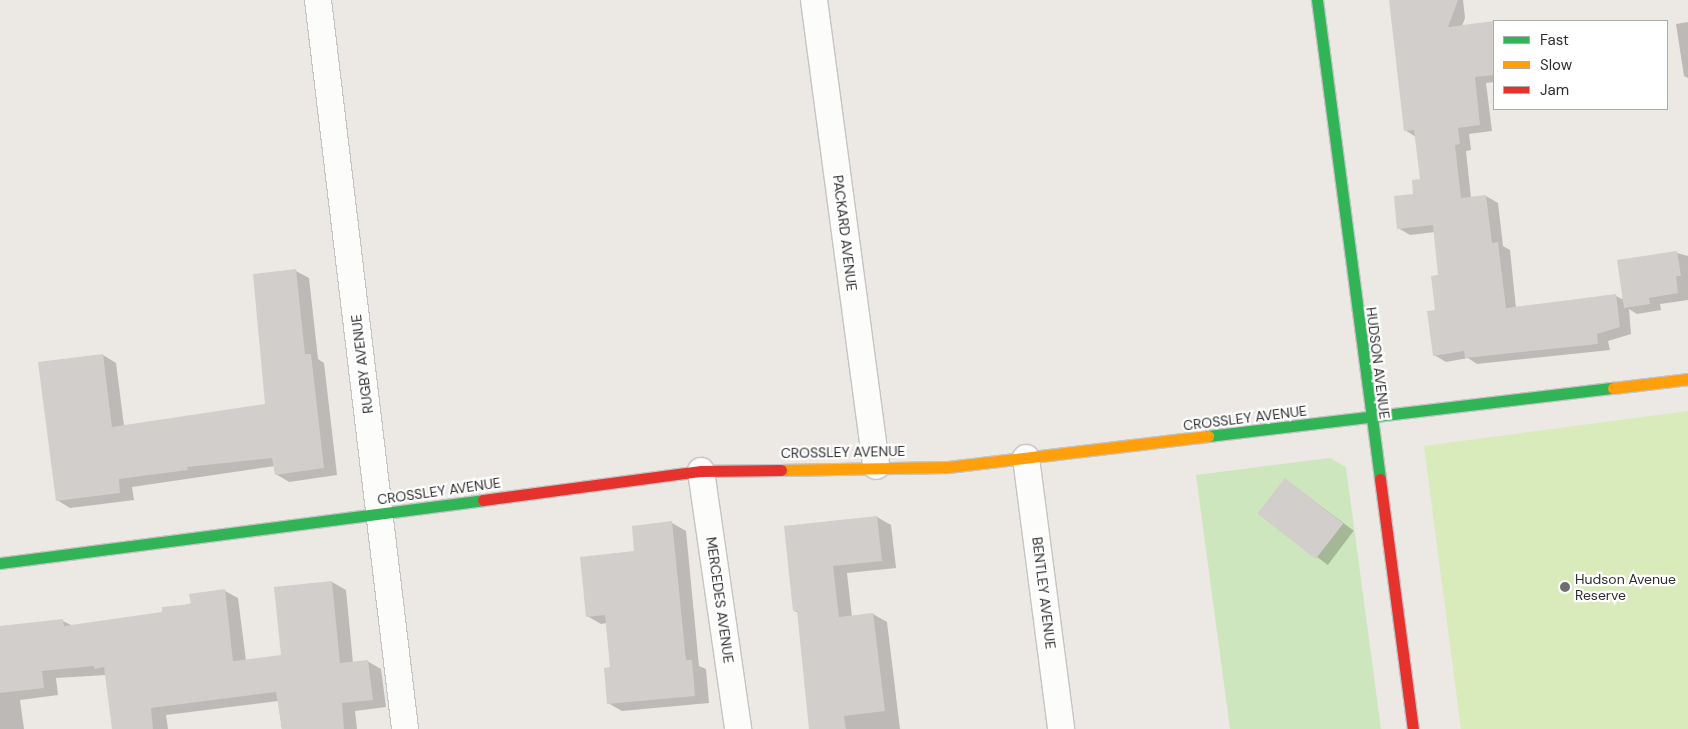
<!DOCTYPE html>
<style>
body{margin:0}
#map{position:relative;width:1688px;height:729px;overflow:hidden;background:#ece8e4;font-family:"DM Sans",sans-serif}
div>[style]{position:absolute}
.green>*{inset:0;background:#cee6be}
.pitch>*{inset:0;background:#d9eabb}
.shadow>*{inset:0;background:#0003;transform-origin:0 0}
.building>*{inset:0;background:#d1cecb;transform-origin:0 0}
.roads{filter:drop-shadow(1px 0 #c5c4c5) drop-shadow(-1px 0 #c5c4c5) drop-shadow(0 1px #c5c4c5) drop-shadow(0 -1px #c5c4c5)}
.street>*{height:26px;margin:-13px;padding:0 13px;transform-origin:13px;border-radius:13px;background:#fcfcfb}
.fast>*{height:11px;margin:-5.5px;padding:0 5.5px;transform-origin:5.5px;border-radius:5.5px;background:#30b455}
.slow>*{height:11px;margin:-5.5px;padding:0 5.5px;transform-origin:5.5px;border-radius:5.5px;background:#ff9f0a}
.jam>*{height:11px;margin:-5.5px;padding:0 5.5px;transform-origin:5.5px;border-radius:5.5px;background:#e5322d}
.dots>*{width:14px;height:14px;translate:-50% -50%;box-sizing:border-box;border:2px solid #fff;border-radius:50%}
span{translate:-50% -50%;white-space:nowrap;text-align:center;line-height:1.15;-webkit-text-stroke:4.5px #fff;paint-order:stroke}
.street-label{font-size:14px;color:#2e2e2e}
.poi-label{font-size:14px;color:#2e2e2e}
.left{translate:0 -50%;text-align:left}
.legend{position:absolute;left:1493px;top:20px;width:175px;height:90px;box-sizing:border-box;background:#fff;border:1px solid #ababab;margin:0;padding:6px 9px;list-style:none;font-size:15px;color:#2e2e2e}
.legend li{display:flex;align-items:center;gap:10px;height:25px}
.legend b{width:25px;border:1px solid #ababab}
</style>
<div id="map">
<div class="green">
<div style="clip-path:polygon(1330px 458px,1346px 467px,1381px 729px,1230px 729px,1196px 475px)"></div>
</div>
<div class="pitch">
<div style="clip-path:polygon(1688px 411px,1688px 729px,1461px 729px,1424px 446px)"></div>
</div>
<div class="shadow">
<div style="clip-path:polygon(1391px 0,1463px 0,1465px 18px,1462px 26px,1494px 22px,1494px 82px,1486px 83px,1492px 131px,1469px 134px,1471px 150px,1466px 151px,1471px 198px,1486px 196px,1498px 203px,1503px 246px,1510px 250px,1516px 308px,1616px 296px,1624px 300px,1677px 253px,1688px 256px,1688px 300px,1660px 304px,1661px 310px,1637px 314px,1629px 309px,1631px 334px,1608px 341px,1610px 350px,1477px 364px,1468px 358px,1446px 362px,1434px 355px,1440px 276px,1435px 232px,1410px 235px,1398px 228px,1422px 180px,1416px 137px,1405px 130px)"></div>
<div style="clip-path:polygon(1688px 22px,1688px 78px,1684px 76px,1676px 24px)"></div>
<div style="clip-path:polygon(296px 271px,309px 278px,318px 359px,324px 363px,337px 475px,289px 482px,276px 474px,275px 466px,132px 487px,134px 500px,70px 508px,57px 500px,103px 355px,116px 363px,124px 426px,266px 405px)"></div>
<div style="left:1285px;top:479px;width:86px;height:43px;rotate:37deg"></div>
<div style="clip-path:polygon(877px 517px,891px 525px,896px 568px,847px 573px,852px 617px,873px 614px,887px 622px,900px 729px,810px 729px,799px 613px,794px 611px,785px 527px)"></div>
<div style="clip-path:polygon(672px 523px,686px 531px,699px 666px,706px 669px,709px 703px,622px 711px,608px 703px,611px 669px,607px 623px,601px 624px,587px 616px,636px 552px)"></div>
<div style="clip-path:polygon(332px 582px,346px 590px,353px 663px,367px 661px,381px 669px,386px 707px,355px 711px,357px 729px,282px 729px,278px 701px,166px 715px,168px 729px,113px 729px,106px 675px,56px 678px,58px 695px,20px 700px,24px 729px,0 729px,0 639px,63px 621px,73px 626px,164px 613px,225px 591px,238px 598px,246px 661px,282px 656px)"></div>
</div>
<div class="building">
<div style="clip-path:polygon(1389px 0,1458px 0,1448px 27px,1494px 21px,1494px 75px,1475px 77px,1480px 125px,1458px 128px,1460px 144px,1455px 145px,1461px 198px,1486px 195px,1492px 243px,1498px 242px,1506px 308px,1616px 294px,1620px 327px,1597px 334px,1598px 344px,1465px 358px,1464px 351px,1433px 356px,1427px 311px,1435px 310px,1431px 276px,1438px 275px,1433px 225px,1397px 229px,1394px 196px,1413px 194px,1412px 180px,1420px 179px,1414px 130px,1404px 131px)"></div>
<div style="clip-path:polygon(1677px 251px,1681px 276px,1676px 276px,1678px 293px,1649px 298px,1650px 304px,1624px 308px,1617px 260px)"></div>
<div style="clip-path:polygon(296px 269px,305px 354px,311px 354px,324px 468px,275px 475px,272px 458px,187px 467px,188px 470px,119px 479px,120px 493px,56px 501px,38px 362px,103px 354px,112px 427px,265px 404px,253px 274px)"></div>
<div style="left:1285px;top:478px;width:74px;height:45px;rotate:38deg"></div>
<div style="clip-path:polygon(877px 516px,882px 561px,833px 566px,839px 617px,873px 613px,885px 711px,844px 716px,846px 729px,809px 729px,797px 611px,793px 611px,784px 526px)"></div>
<div style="clip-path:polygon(672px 521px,686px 660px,692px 660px,695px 696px,607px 704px,604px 668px,610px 667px,605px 615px,586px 617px,580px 557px,634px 551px,632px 526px)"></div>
<div style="clip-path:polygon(332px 581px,340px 663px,368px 660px,373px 700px,342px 703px,344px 729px,282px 729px,276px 692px,151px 708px,153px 729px,112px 729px,104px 667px,94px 669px,94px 666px,42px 671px,44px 688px,0 693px,0 626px,63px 619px,64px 626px,162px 612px,162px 607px,191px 604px,189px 594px,225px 589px,233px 661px,281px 655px,274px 587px)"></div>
</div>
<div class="roads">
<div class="street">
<div style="left:318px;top:0;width:734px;rotate:83.19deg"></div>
<div style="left:814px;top:0;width:470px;rotate:82.4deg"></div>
<div style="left:1026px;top:458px;width:273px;rotate:82.6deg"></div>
<div style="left:701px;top:471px;width:261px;rotate:81.8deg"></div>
</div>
<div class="fast">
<div style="left:1317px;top:0;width:483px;rotate:82.5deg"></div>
<div style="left:1208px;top:436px;width:408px;rotate:-6.8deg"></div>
<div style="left:0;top:563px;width:487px;rotate:-7.4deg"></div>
</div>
<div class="slow">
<div style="left:1613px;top:388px;width:76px;rotate:-6.8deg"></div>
<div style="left:781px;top:470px;width:167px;rotate:-1deg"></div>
<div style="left:948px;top:467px;width:262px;rotate:-6.8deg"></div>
</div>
<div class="jam">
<div style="left:1380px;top:479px;width:252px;rotate:82.5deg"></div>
<div style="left:483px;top:500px;width:220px;rotate:-7.6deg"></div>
<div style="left:701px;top:471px;width:80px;rotate:-0.7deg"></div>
</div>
</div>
<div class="dots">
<div style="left:1565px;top:587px;background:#706f6e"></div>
</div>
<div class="street-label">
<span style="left:845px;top:233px;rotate:83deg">PACKARD AVENUE</span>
<span style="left:1378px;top:363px;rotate:83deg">HUDSON AVENUE</span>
<span style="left:362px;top:364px;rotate:-97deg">RUGBY AVENUE</span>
<span style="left:1245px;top:418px;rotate:-7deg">CROSSLEY AVENUE</span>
<span style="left:843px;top:452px;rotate:-1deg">CROSSLEY AVENUE</span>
<span style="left:439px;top:491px;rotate:-8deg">CROSSLEY AVENUE</span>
<span style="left:1044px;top:593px;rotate:83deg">BENTLEY AVENUE</span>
<span style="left:720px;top:600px;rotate:82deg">MERCEDES AVENUE</span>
</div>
<div class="poi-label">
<span class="left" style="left:1575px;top:587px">Hudson Avenue<br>Reserve</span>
</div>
<ul class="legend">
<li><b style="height:6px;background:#30b455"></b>Fast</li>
<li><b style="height:6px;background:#ff9f0a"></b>Slow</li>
<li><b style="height:6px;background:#e5322d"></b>Jam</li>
</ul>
</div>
